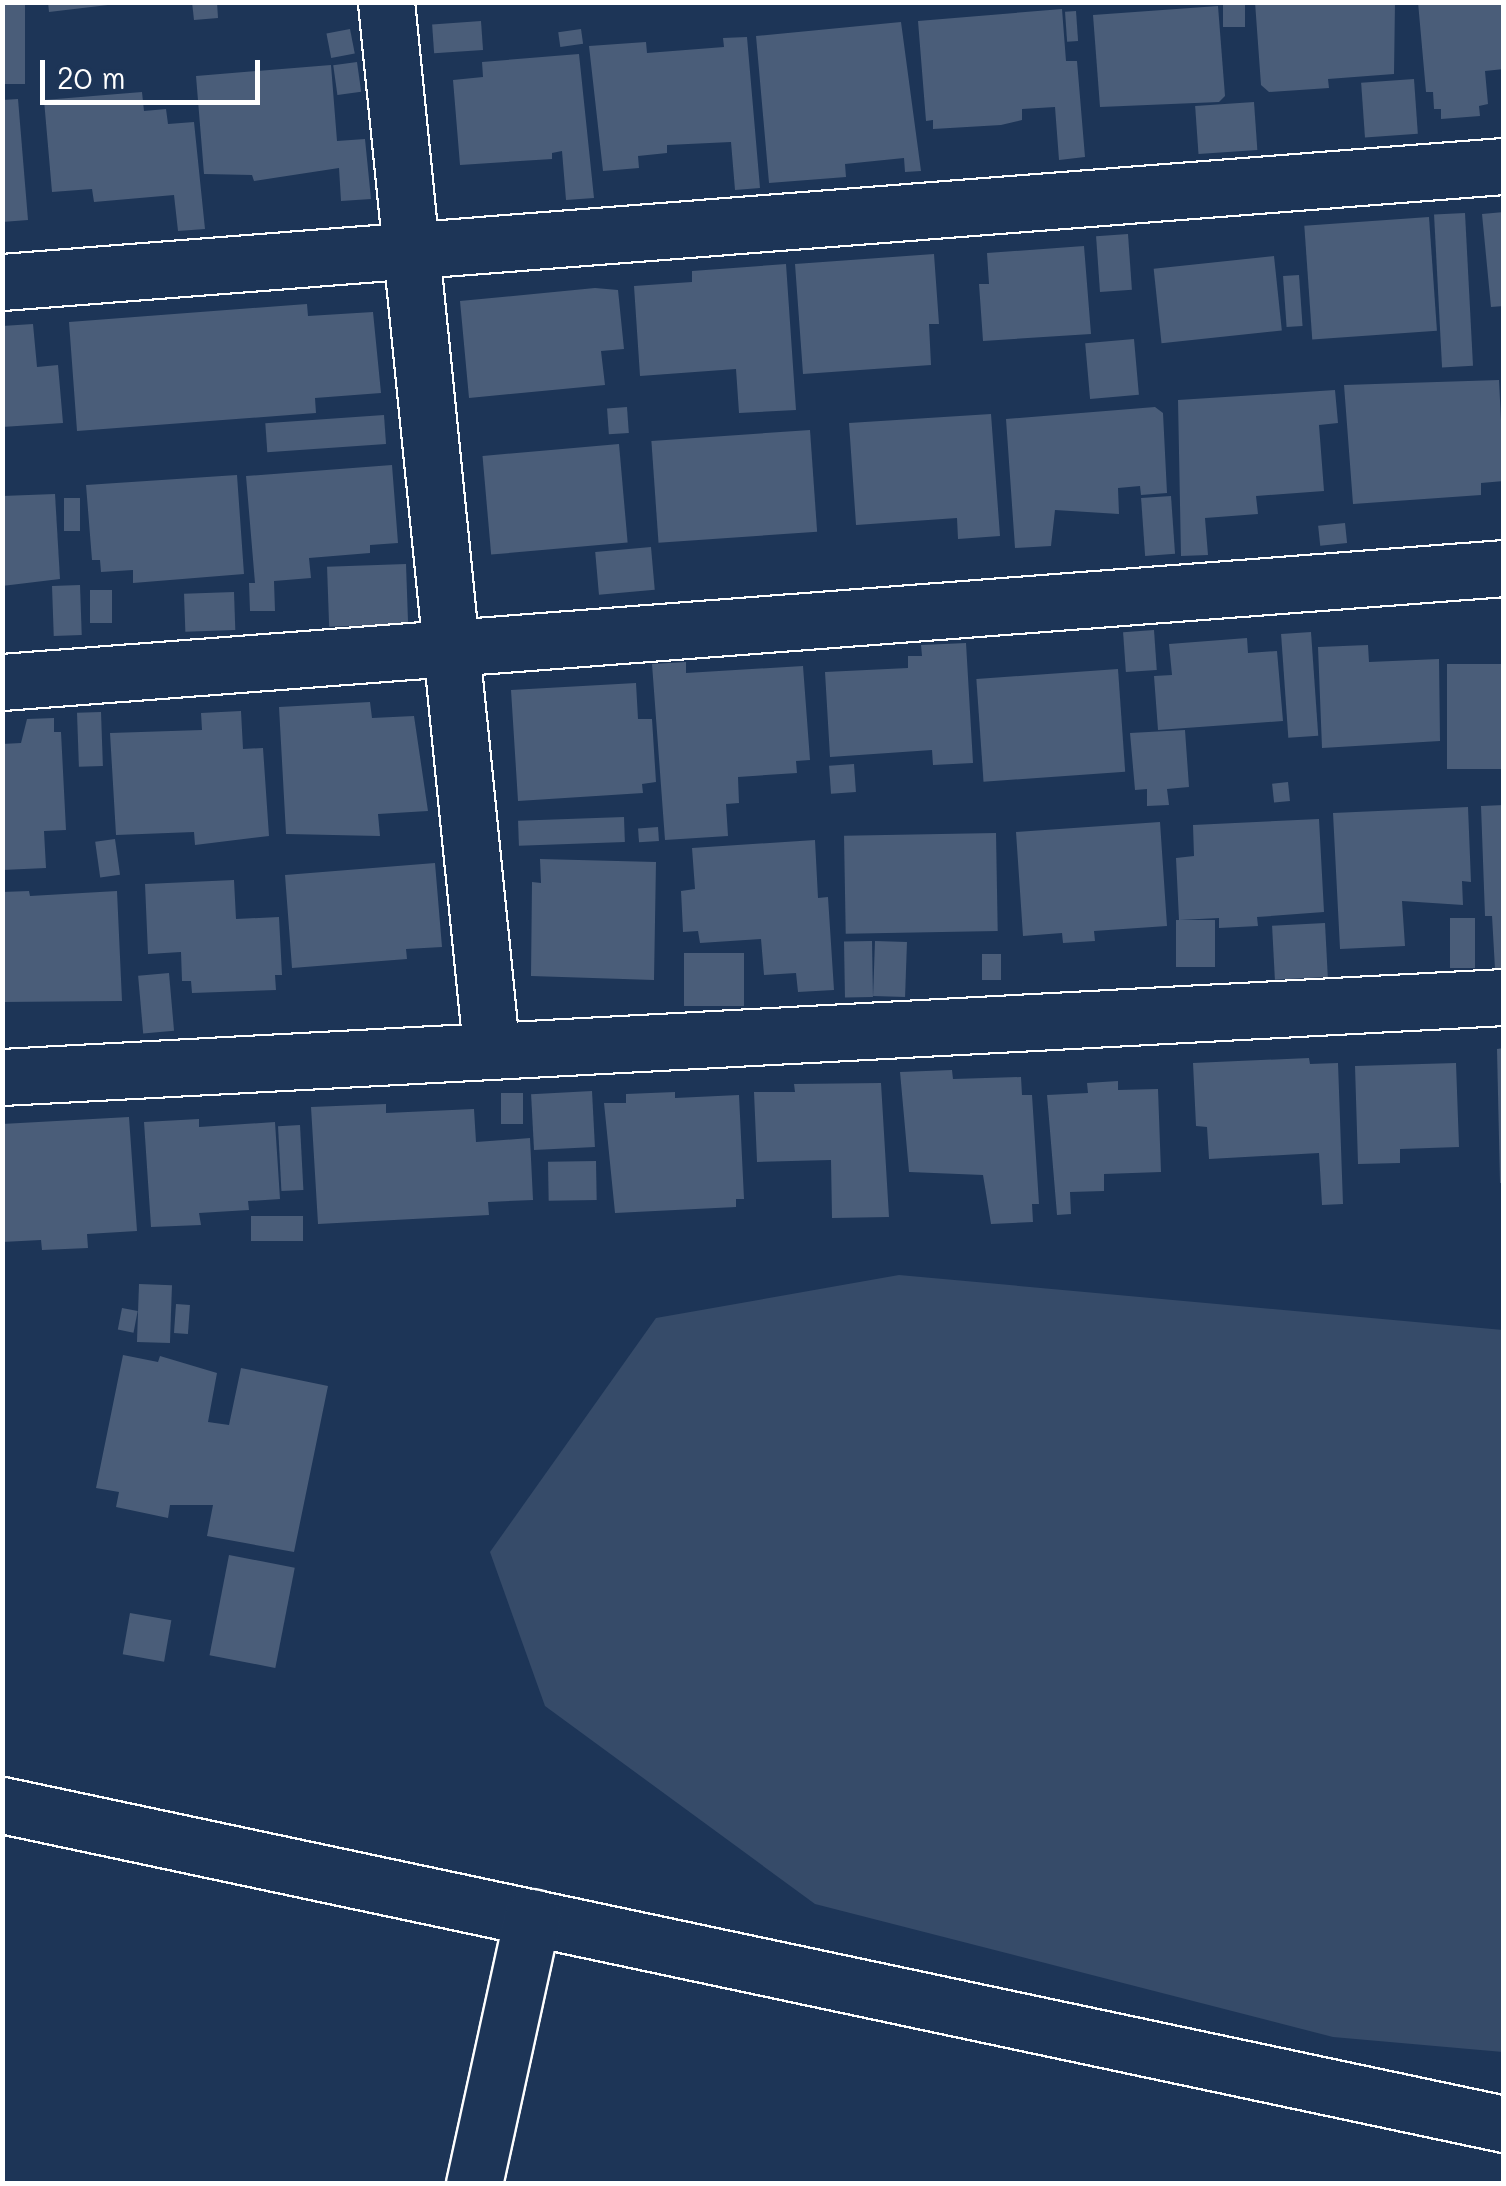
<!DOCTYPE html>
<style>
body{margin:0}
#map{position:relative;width:1506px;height:2186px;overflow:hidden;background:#1d3557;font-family:Mali,sans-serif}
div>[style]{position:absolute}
.green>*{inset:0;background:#364b69}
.building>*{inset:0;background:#4a5d79;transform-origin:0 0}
.roads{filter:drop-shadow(2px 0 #fff) drop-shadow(-2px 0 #fff) drop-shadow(0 2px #fff) drop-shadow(0 -2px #fff)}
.minor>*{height:55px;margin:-27.5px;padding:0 27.5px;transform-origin:27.5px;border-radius:27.5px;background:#1d3557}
span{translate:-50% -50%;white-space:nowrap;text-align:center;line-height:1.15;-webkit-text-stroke:8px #1d3557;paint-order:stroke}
.frame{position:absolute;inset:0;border:5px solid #fff;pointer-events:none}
.scale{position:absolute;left:40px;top:60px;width:220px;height:45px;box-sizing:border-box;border:5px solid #fff;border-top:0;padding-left:12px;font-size:30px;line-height:35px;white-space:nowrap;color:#fff;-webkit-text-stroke:8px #1d3557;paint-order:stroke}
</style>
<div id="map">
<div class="green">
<div style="clip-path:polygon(899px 1275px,1503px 1330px,1503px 2052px,1333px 2037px,815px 1904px,545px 1706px,490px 1552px,656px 1318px)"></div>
</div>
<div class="building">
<div style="left:2px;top:2px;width:23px;height:82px"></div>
<div style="clip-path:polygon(48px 2px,108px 2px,108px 5px,49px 12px)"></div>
<div style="clip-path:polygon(192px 2px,217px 2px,218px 18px,194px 20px)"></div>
<div style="left:1223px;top:2px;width:22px;height:25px"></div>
<div style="clip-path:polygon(1255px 2px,1395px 2px,1394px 74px,1328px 79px,1329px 88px,1269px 92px,1261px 85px)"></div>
<div style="clip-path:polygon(1418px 2px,1504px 2px,1504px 69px,1485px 71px,1488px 104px,1479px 106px,1480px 116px,1441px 119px,1441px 109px,1434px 109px,1433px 92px,1426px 92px)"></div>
<div style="clip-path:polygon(1218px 6px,1225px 96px,1219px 102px,1100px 107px,1093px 15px)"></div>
<div style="clip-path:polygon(1062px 9px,1066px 61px,1077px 61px,1085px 157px,1059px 160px,1055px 107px,1022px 109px,1022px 120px,1001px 125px,933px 129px,933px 120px,926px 121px,918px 21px)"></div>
<div style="left:1076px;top:11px;width:30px;height:11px;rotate:86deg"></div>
<div style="left:481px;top:21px;width:29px;height:49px;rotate:86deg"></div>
<div style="clip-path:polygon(901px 22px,921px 171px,905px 172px,904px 158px,845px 164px,846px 177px,769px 183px,756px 36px)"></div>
<div style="left:350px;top:29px;width:25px;height:24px;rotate:79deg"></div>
<div style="left:581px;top:29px;width:15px;height:23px;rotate:82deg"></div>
<div style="clip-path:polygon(747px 37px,760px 188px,735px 190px,731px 142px,667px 145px,667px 153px,638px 156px,639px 168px,603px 171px,589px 46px,646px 42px,647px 53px,724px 47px,723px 38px)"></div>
<div style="clip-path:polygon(579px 54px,594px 198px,566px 200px,562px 151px,552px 153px,552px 159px,460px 165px,453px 80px,483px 77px,482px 62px)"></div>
<div style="left:357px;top:62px;width:30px;height:24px;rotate:82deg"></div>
<div style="clip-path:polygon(331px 65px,337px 141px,365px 139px,371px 199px,341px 201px,339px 168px,254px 181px,252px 175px,204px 174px,196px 76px)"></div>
<div style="left:1414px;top:79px;width:55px;height:53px;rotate:86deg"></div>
<div style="clip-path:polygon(142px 92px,144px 111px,166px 109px,168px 124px,194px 122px,205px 229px,178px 231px,174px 195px,94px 202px,92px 189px,52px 192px,44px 100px)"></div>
<div style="clip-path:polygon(18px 99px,28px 220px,2px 222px,2px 100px)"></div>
<div style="left:1254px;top:102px;width:48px;height:59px;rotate:86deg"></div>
<div style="clip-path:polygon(1504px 212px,1504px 306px,1491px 307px,1482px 214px)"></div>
<div style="left:1465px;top:213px;width:153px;height:31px;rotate:87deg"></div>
<div style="left:1429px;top:217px;width:114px;height:125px;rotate:86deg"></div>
<div style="left:1128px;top:234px;width:56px;height:32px;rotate:86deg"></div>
<div style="clip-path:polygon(1084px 246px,1091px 334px,983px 341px,979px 284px,989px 284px,987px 253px)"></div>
<div style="clip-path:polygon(934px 254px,939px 324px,929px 324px,931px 365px,803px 374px,795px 264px)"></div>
<div style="left:1274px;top:256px;width:75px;height:121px;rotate:84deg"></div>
<div style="clip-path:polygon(786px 264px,796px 410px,739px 413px,736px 369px,640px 376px,634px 286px,692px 282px,692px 271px)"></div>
<div style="left:1299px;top:275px;width:51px;height:16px;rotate:86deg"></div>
<div style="clip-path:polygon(595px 288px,618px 290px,624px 349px,601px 351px,605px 385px,469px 398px,460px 301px)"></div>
<div style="clip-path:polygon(307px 304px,308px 316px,373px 312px,381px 393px,315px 398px,316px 413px,77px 431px,69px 322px)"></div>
<div style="clip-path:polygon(33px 324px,37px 367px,58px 365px,63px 423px,2px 427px,2px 326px)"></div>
<div style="left:1134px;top:339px;width:56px;height:49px;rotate:85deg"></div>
<div style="clip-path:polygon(1499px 380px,1504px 481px,1481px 483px,1481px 495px,1353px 504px,1344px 385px)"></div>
<div style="clip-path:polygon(1335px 390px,1338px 423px,1319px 425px,1324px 491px,1256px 496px,1258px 514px,1205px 518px,1208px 555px,1181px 556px,1178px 400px)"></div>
<div style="left:627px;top:407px;width:26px;height:20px;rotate:86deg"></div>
<div style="clip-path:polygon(1155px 407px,1163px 413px,1167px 493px,1141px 495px,1140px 486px,1118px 488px,1119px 514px,1055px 510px,1051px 546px,1015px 548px,1006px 419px)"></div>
<div style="clip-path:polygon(991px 414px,1000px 536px,958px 539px,957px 518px,856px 525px,849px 423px)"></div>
<div style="left:384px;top:415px;width:29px;height:119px;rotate:86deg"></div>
<div style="left:810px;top:430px;width:102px;height:159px;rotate:86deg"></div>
<div style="left:619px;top:444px;width:99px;height:137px;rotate:85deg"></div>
<div style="clip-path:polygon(392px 465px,398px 543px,370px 545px,370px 553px,309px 558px,311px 578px,274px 581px,275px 611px,250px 611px,249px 583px,255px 583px,246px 476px)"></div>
<div style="clip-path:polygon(237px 475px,244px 574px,133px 583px,133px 570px,101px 572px,100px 560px,92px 560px,86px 485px)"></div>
<div style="clip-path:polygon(55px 494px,60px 579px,2px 586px,2px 496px)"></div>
<div style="left:1171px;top:496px;width:58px;height:30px;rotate:86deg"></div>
<div style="left:80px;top:498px;width:33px;height:16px;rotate:90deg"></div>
<div style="left:1345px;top:523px;width:20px;height:27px;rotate:84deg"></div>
<div style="left:651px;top:547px;width:43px;height:56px;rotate:85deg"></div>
<div style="left:406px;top:564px;width:60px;height:79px;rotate:88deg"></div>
<div style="left:80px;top:585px;width:50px;height:28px;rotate:88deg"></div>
<div style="left:90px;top:590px;width:22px;height:33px"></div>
<div style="left:234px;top:592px;width:38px;height:50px;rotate:88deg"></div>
<div style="left:1154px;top:630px;width:40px;height:31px;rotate:86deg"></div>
<div style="left:1311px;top:632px;width:104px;height:30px;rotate:86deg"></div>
<div style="clip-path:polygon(1247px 638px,1248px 653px,1277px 651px,1283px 721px,1158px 730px,1154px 676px,1172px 675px,1169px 644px)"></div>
<div style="clip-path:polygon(966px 643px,973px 763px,933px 765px,932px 750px,830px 757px,825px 672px,908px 668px,908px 656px,922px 656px,921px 645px)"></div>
<div style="clip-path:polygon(1368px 645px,1369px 662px,1439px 659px,1440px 741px,1322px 748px,1318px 647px)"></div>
<div style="clip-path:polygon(686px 662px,686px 673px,803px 666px,810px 760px,796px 761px,797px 773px,738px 777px,739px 803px,726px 804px,728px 836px,665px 840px,652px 664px)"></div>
<div style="left:1504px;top:664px;width:105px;height:57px;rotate:90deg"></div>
<div style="left:1118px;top:669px;width:103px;height:142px;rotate:86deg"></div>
<div style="clip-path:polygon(636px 683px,638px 719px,652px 719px,656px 782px,642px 784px,643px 793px,518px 801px,511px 690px)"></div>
<div style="clip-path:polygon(370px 702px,372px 718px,414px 716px,428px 811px,378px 814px,380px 836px,286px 834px,279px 707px)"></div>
<div style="clip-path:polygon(241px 711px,243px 749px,263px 748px,269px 836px,195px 845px,194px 832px,116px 835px,110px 733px,202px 730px,201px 713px)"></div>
<div style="left:101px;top:712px;width:54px;height:24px;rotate:88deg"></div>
<div style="clip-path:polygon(54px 718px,54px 732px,61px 732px,66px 830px,44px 831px,46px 868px,2px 870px,2px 744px,21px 743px,27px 719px)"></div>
<div style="clip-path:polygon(1185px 730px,1189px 787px,1167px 789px,1169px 805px,1147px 806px,1147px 789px,1135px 790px,1130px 733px)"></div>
<div style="left:854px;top:764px;width:28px;height:25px;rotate:86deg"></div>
<div style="left:1288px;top:782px;width:19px;height:16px;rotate:84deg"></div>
<div style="clip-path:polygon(1504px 805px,1504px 968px,1495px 969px,1492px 916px,1485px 916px,1481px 806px)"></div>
<div style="clip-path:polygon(1468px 807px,1471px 882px,1462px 881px,1463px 905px,1402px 901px,1405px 946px,1340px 949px,1333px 813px)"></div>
<div style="left:624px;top:817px;width:25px;height:106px;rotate:88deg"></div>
<div style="clip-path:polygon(1319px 819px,1324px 912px,1257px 917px,1258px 926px,1219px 928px,1219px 918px,1179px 920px,1176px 858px,1194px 856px,1193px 825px)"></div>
<div style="clip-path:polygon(1160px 822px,1167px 926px,1094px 931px,1095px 941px,1063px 943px,1062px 933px,1023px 936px,1016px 832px)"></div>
<div style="left:658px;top:827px;width:14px;height:20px;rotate:86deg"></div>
<div style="left:996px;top:833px;width:98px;height:152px;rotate:89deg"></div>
<div style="left:115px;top:839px;width:36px;height:20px;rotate:82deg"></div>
<div style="clip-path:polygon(815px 840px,818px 898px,828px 897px,834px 990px,798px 992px,796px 973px,764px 975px,761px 939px,700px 943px,698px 931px,683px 932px,681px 891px,695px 889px,692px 848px)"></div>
<div style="clip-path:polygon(540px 859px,656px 862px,654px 980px,531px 976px,532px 882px,541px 883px)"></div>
<div style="clip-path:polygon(435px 863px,442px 947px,406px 949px,407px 959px,292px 968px,285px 875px)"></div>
<div style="clip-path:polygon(234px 880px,236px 919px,279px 917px,282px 975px,275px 975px,276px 990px,192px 993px,191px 981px,182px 981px,181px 952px,148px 954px,145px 884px)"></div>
<div style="clip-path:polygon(29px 891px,30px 896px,117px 891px,122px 1001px,2px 1002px,2px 892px)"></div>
<div style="left:1450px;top:918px;width:25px;height:50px"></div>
<div style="left:1215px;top:920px;width:47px;height:39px;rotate:90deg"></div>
<div style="left:1325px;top:923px;width:54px;height:53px;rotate:87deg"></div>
<div style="left:872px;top:941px;width:56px;height:28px;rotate:89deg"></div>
<div style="left:875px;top:941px;width:32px;height:55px;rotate:2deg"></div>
<div style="left:684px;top:953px;width:60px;height:53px"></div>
<div style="left:982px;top:954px;width:19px;height:26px"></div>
<div style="left:169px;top:973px;width:58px;height:31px;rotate:85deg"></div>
<div style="clip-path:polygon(1504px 1048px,1504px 1183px,1500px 1183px,1497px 1049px)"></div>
<div style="clip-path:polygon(1309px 1058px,1310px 1064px,1338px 1063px,1343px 1204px,1322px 1205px,1319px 1153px,1209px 1159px,1207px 1127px,1196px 1126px,1193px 1063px)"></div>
<div style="clip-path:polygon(1456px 1063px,1459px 1147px,1400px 1149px,1400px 1163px,1358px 1164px,1355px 1066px)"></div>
<div style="clip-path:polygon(952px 1070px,953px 1079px,1021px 1077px,1022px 1095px,1032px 1095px,1039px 1204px,1032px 1204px,1033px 1222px,991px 1224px,983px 1175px,909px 1172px,900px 1072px)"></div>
<div style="clip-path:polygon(1118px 1081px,1118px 1090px,1158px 1089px,1161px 1172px,1104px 1174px,1104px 1191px,1070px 1192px,1071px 1214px,1057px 1215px,1047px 1095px,1088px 1093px,1087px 1083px)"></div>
<div style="clip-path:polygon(881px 1083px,889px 1217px,832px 1218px,831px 1160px,757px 1162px,754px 1092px,795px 1092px,794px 1084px)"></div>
<div style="left:592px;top:1091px;width:56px;height:61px;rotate:87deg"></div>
<div style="clip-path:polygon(675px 1092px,675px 1098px,739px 1095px,744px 1199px,736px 1199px,736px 1207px,615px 1213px,604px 1103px,626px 1103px,626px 1094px)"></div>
<div style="left:501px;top:1093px;width:22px;height:31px"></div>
<div style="clip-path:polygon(386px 1104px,386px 1113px,474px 1109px,476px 1142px,530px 1138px,533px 1200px,488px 1202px,489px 1215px,318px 1224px,311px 1107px)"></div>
<div style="clip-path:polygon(129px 1117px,137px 1231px,87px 1234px,88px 1248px,42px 1250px,41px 1240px,2px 1242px,2px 1124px)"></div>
<div style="clip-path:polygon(199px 1119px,199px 1127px,275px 1122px,280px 1199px,248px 1201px,249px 1210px,199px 1213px,201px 1225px,151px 1227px,144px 1122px)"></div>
<div style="left:300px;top:1125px;width:65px;height:22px;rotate:87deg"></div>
<div style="left:596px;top:1161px;width:39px;height:48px;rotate:89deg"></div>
<div style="left:251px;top:1216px;width:52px;height:25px"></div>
<div style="left:139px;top:1284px;width:33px;height:58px;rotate:2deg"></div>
<div style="left:176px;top:1304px;width:14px;height:29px;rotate:4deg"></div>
<div style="left:122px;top:1308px;width:16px;height:22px;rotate:11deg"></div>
<div style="clip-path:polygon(123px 1355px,158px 1362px,160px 1356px,217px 1373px,208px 1422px,229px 1425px,241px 1368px,328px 1386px,294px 1552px,207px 1536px,213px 1505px,170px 1505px,168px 1518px,116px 1507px,119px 1492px,96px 1488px)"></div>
<div style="left:229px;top:1555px;width:67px;height:102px;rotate:11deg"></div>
<div style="left:130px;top:1613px;width:42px;height:42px;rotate:10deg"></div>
</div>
<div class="roads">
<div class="minor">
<div style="left:386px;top:2px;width:1050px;rotate:84.26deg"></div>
<div style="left:2px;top:282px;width:1506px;rotate:-4.42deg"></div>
<div style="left:2px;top:682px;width:1506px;rotate:-4.34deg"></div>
<div style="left:2px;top:1077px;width:1504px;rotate:-3.05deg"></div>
<div style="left:2px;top:1805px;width:1536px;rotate:11.99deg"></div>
<div style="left:474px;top:2184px;width:273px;rotate:-77.7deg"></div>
</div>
</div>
<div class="frame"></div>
<div class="scale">20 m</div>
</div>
